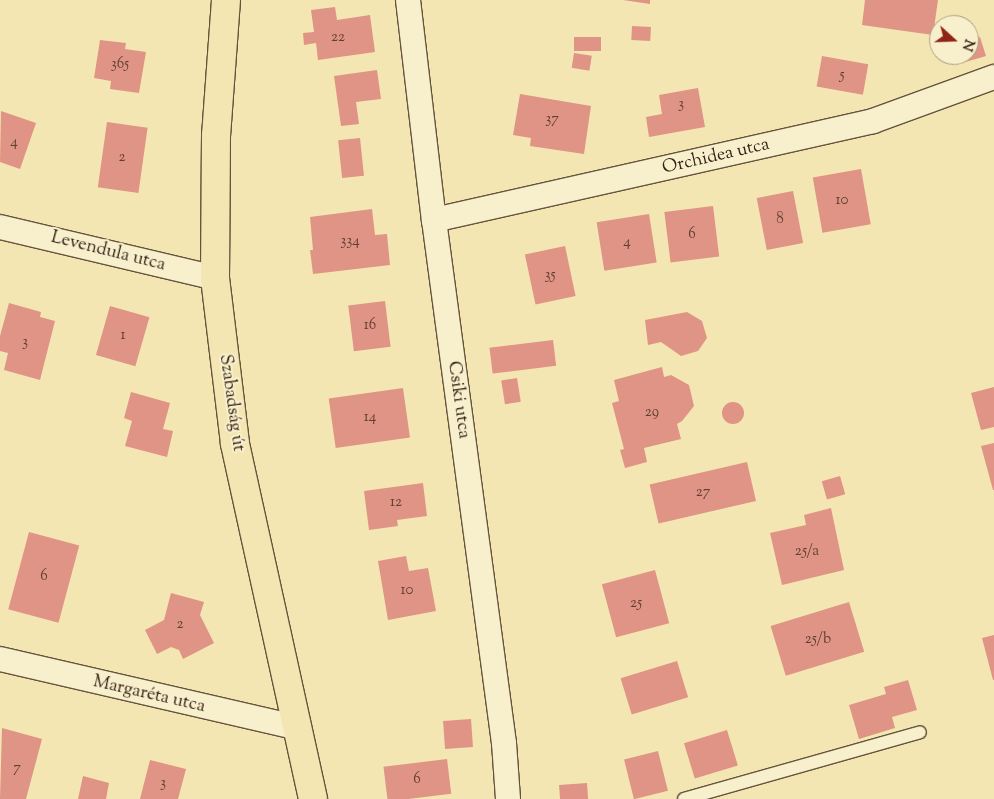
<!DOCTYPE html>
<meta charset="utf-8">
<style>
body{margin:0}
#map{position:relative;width:994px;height:799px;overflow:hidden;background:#f4e6b2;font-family:"Sorts Mill Goudy",serif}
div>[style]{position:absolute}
.building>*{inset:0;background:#df9486;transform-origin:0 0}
.round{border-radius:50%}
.roads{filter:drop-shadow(1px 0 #64543c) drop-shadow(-1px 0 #64543c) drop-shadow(0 1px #64543c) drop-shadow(0 -1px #64543c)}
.lane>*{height:12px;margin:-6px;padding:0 6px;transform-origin:6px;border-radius:6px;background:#f8efcd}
.street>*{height:24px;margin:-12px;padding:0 12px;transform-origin:12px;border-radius:12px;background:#f8efcd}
.primary>*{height:28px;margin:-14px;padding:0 14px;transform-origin:14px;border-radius:14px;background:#f4e6b2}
span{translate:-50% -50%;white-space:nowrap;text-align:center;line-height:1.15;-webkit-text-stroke:4px #f8efcd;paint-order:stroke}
.number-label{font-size:15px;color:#5f3f31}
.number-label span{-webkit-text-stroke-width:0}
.street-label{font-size:18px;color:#342315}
.north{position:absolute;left:929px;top:15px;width:50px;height:50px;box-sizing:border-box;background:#f8efcd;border:1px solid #aa9d83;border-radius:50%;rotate:110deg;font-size:14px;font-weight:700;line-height:20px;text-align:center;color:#342315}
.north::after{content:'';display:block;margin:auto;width:18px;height:22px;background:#8f2418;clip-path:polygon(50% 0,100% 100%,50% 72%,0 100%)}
</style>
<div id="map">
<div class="building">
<div style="clip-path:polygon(623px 0,650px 0,650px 4px)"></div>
<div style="clip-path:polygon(865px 0,938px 0,933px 35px,862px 25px)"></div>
<div style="clip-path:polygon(335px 7px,337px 20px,370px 15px,375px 52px,318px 60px,316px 43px,304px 45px,303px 33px,314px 32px,311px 10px)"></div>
<div style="left:632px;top:26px;width:19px;height:14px;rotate:3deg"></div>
<div style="left:601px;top:37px;width:14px;height:27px;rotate:90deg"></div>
<div style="clip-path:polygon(980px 37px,986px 56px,962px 63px,959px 55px,969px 55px,969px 41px)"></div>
<div style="clip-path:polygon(100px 40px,126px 43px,125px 49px,146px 52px,139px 93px,110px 89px,111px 81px,94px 78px)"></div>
<div style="left:574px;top:53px;width:18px;height:15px;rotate:9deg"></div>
<div style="left:822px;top:56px;width:47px;height:31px;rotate:10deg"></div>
<div style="clip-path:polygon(377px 70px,381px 99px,356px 102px,359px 124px,341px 126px,334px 76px)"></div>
<div style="clip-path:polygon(698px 88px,705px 127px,649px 137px,646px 117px,662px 114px,659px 95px)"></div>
<div style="clip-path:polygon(520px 94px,591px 106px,584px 154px,530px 146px,531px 138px,513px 135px)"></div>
<div style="clip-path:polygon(1px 111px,36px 123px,20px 169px,0 162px)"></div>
<div style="left:107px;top:122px;width:41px;height:66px;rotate:8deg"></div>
<div style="left:360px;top:138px;width:38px;height:22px;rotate:84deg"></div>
<div style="left:861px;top:169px;width:56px;height:49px;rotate:80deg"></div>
<div style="left:793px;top:191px;width:53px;height:37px;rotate:79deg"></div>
<div style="left:713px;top:206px;width:51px;height:49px;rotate:83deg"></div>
<div style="clip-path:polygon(372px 209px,375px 235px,387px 234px,390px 265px,313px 274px,310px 250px,313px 250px,310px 217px)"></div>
<div style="left:649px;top:214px;width:49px;height:53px;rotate:81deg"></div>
<div style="left:565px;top:246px;width:51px;height:41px;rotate:78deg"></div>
<div style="left:385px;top:301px;width:46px;height:37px;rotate:83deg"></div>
<div style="clip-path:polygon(9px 303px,41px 312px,40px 317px,55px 321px,40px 380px,4px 370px,8px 353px,0 351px,0 336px)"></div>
<div style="left:110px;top:306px;width:41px;height:51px;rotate:16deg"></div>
<div style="clip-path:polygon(687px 312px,702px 321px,707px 338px,698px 351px,681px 356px,661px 342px,648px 345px,645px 320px)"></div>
<div style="left:553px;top:340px;width:26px;height:64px;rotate:83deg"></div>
<div style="clip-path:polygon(662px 367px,664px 377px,671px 375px,689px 385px,694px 406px,682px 421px,677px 424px,681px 439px,644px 448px,647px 462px,625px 468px,620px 450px,624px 449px,612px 403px,619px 401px,614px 380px)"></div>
<div style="left:517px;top:378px;width:24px;height:16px;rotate:81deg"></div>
<div style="clip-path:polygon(994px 387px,994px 427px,981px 430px,971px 393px)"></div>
<div style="left:403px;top:388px;width:50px;height:75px;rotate:82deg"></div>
<div style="clip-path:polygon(131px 392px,170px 403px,163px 429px,173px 431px,167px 457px,125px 446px,132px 421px,124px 418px)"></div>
<div class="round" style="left:722px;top:402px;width:22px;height:22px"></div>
<div style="clip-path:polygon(994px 443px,994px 490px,993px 490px,981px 446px)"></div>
<div style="left:747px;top:462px;width:40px;height:100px;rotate:77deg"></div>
<div style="left:840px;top:476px;width:19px;height:19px;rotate:74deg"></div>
<div style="clip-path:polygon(423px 483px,427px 516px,397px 520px,398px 526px,369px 530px,364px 491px)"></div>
<div style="clip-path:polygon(831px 508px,844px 570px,782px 585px,770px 533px,806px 525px,804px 515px)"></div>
<div style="left:29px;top:532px;width:52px;height:80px;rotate:15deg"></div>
<div style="clip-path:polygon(406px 556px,409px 571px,428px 568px,436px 611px,388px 620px,378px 561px)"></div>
<div style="left:655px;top:570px;width:55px;height:55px;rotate:75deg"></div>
<div style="clip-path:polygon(171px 593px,204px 602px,200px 615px,214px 643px,183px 659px,179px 650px,171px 647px,157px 654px,145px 630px,164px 620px)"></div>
<div style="left:849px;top:602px;width:52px;height:82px;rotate:73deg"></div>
<div style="clip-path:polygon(994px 635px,994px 680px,993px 680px,982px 638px)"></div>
<div style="left:677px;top:661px;width:38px;height:59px;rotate:73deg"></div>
<div style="clip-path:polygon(908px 680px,917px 710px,892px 717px,895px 728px,859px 739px,849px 705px,886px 694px,884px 687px)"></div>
<div style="left:471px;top:719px;width:28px;height:28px;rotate:86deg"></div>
<div style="clip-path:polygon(2px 728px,42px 739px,26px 799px,0 799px)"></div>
<div style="left:727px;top:730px;width:37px;height:45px;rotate:73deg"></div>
<div style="left:658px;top:751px;width:41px;height:35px;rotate:76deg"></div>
<div style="left:447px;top:759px;width:35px;height:64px;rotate:83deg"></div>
<div style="clip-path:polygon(150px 760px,186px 769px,178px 799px,140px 799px)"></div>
<div style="clip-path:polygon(83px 776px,109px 783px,106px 799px,78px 799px)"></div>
<div style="left:587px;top:783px;width:16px;height:28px;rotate:86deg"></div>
</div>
<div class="roads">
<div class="lane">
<div style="left:684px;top:799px;width:245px;rotate:-15.8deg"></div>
</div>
<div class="street">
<div style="left:408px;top:0;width:222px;rotate:83.3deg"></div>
<div style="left:434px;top:220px;width:528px;rotate:82.38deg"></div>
<div style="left:504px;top:743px;width:56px;rotate:85.9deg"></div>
<div style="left:434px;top:220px;width:450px;rotate:-12.7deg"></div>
<div style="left:873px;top:121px;width:129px;rotate:-20deg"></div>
<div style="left:0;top:227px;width:221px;rotate:13.3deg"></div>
<div style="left:0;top:659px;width:306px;rotate:13deg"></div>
</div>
<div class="primary">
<div style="left:226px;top:0;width:135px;rotate:94.2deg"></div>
<div style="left:216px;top:135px;width:143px;rotate:90.4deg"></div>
<div style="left:215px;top:278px;width:167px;rotate:83.1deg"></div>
<div style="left:235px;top:444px;width:363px;rotate:77.6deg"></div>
</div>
</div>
<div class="number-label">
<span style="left:338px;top:38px">22</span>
<span style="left:120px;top:65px">365</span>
<span style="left:842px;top:76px">5</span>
<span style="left:681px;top:105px">3</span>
<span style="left:552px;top:120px">37</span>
<span style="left:14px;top:143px">4</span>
<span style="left:122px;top:158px">2</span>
<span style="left:842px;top:201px">10</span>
<span style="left:780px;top:220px">8</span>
<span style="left:692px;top:235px">6</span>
<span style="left:350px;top:242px">334</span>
<span style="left:627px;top:243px">4</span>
<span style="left:550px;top:276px">35</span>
<span style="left:370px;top:326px">16</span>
<span style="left:123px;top:336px">1</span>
<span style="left:25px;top:343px">3</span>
<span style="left:652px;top:413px">29</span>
<span style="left:370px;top:418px">14</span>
<span style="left:703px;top:493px">27</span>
<span style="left:396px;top:503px">12</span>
<span style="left:807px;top:552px">25/a</span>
<span style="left:44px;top:577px">6</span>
<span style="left:407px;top:591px">10</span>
<span style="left:636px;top:604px">25</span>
<span style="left:180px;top:625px">2</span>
<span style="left:818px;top:640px">25/b</span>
<span style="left:17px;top:769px">7</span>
<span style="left:417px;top:780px">6</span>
<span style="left:163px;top:784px">3</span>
</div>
<div class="street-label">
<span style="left:716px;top:157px;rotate:-13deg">Orchidea utca</span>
<span style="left:108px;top:252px;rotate:14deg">Levendula utca</span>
<span style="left:458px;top:400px;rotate:82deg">Csiki utca</span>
<span style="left:231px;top:403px;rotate:82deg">Szabadság út</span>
<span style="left:149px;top:695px;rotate:13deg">Margaréta utca</span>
</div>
<div class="north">N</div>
</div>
